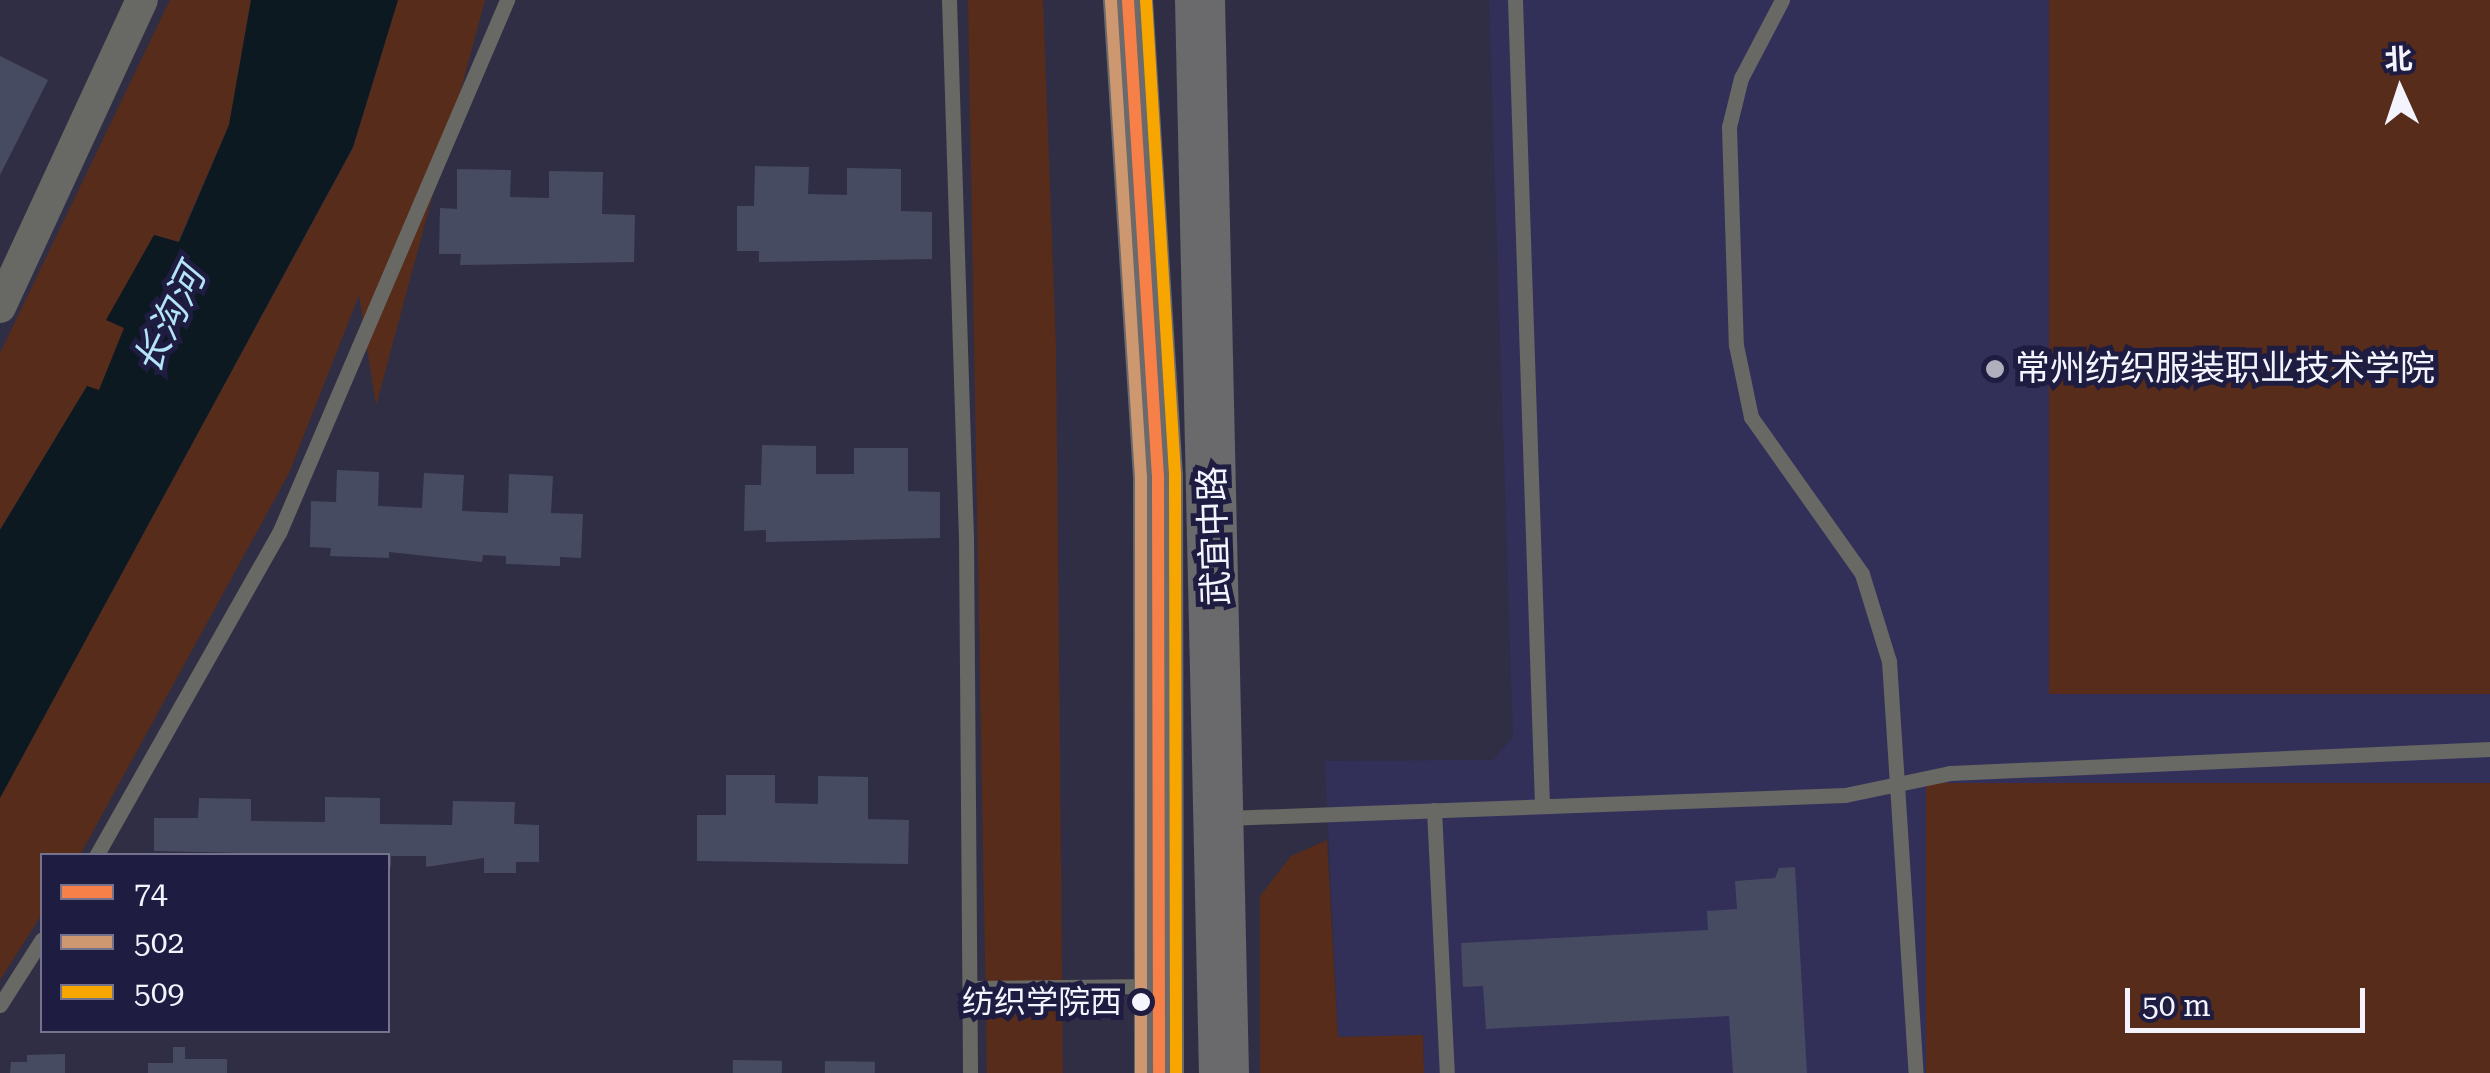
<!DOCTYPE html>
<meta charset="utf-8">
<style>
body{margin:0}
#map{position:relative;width:2490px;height:1073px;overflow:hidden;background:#302e44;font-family:"Roboto Serif","Noto Sans SC",serif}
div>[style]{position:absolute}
.built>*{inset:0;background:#322f59}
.green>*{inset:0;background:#582c1a;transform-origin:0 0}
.water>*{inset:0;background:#0d1920}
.building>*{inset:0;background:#474b61;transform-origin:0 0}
.lane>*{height:15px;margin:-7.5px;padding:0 7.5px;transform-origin:7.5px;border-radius:7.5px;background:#686864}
.street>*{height:32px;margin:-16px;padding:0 16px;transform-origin:16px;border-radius:16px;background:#686864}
.primary>*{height:50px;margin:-25px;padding:0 25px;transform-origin:25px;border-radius:25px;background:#6a696b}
.bus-1>*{height:12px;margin:-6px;padding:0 6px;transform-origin:6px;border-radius:6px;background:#f78048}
.bus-2>*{height:12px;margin:-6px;padding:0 6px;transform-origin:6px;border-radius:6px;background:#cd976f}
.bus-3>*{height:12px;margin:-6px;padding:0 6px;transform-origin:6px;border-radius:6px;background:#f7a600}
.dots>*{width:28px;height:28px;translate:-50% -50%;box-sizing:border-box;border:5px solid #1f1c41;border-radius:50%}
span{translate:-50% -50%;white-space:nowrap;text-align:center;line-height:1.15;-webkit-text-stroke:10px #1f1c41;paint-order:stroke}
.bus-label{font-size:32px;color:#f3f4fe}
.right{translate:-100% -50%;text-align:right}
.poi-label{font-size:35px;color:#f3f4fe}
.left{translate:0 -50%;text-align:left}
.street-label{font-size:35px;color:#f3f4fe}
.water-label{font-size:38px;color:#b4e4f7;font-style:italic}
.legend{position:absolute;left:40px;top:853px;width:350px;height:180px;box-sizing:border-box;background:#1f1c41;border:2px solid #74728d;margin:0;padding:12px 18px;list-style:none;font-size:30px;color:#f3f4fe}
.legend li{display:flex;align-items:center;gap:20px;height:50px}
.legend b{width:50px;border:2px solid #74728d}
.north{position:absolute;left:2350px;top:40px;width:100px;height:100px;-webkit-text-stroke:8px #1f1c41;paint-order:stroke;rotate:357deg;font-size:28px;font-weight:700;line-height:40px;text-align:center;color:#f3f4fe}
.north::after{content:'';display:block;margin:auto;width:35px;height:45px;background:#f3f4fe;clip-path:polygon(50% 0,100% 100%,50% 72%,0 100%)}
.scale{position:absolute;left:2125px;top:988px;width:240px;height:45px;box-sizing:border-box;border:5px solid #f3f4fe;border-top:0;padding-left:12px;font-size:30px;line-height:35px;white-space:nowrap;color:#f3f4fe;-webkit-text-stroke:8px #1f1c41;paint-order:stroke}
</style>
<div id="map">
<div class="built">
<div style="clip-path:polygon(1489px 0,2490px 0,2490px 1073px,1424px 1073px,1423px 1035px,1338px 1037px,1325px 761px,1493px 760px,1513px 737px)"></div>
</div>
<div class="green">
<div style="clip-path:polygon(170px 0,251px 0,229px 125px,178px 242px,154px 235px,107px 320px,125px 328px,99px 391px,87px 386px,0 530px,0 353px)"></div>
<div style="clip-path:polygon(398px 0,485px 0,376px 406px,359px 295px,289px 473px,80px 855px,42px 856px,42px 914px,0 980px,0 798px,353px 148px)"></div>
<div style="clip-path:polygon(968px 0,1043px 0,1056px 347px,1063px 1073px,987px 1073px)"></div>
<div style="left:2049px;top:0;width:441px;height:694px"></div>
<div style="left:2490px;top:783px;width:290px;height:564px;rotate:90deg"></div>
<div style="clip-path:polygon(1327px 840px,1338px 1037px,1423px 1035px,1424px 1073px,1260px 1073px,1260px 896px,1291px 856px)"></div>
</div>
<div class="water">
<div style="clip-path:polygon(251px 0,398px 0,353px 147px,0 798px,0 530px,87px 386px,99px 390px,124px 328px,106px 320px,154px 235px,179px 242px,229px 125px)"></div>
</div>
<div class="building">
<div style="clip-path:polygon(0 56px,48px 80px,0 175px)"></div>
<div style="clip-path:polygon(755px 166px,809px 167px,808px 194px,847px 195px,847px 168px,901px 169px,901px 211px,932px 212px,932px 259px,759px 262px,759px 251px,737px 251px,737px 206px,754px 206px)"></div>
<div style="clip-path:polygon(457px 169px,511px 170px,510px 197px,549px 198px,549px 171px,603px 172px,602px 214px,635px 215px,634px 262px,460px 265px,461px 254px,439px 254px,440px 208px,457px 209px)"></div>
<div style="clip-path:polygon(762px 445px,816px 446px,816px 474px,854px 474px,854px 448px,908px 448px,908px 491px,940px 492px,940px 538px,766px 542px,766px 530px,744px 531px,745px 485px,761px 485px)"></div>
<div style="clip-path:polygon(337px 470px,379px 472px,378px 506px,422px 508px,424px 473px,464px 475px,462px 511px,508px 513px,509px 474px,553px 476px,551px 513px,583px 514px,581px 558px,560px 557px,560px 566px,506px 564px,506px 556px,483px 555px,482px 562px,389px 552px,389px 558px,330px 556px,331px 548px,310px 547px,311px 501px,336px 502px)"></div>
<div style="clip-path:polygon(726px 775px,775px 775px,775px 803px,818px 804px,818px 776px,868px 777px,868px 819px,909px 820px,908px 864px,697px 861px,697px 815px,726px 815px)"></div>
<div style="clip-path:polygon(325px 797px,380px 798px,380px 824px,452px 825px,453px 801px,515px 802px,514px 824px,539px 825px,539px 862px,516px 862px,516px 873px,484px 873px,484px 858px,426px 867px,426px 856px,391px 856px,391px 869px,388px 856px,154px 851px,154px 818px,198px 818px,199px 798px,251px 799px,251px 821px,325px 822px)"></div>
<div style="clip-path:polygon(1795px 867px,1807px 1073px,1733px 1073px,1729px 1016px,1486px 1029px,1483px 986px,1463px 987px,1461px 943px,1708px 930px,1707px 911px,1737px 909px,1735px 881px,1775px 878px,1779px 868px)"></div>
<div style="clip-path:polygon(173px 1047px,185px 1047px,185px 1059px,227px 1059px,227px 1073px,148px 1073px,148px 1063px,173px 1063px)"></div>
<div style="clip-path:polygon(65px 1054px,65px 1073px,10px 1073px,11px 1062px,27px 1062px,27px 1055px)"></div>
<div style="left:733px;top:1060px;width:49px;height:13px;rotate:1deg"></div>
<div style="left:825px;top:1061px;width:50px;height:12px;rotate:1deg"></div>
</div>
<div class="lane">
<div style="left:949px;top:0;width:537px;rotate:88.19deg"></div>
<div style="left:966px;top:537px;width:536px;rotate:89.57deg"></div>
<div style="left:1515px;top:0;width:806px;rotate:88.08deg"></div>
<div style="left:1782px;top:0;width:88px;rotate:117.7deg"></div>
<div style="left:1741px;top:78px;width:50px;rotate:103.8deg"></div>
<div style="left:1729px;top:127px;width:218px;rotate:88.2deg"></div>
<div style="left:1736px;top:345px;width:74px;rotate:78.2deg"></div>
<div style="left:1751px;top:417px;width:192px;rotate:54.7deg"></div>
<div style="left:1862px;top:574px;width:91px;rotate:72.8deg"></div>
<div style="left:1889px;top:661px;width:413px;rotate:86.3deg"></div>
<div style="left:1434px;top:810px;width:263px;rotate:87.2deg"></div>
<div style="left:1227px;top:818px;width:618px;rotate:-2.13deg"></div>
<div style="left:1845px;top:795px;width:107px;rotate:-11.8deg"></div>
<div style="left:1950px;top:773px;width:541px;rotate:-2.54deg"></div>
<div style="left:96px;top:856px;width:371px;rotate:-60.5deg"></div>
<div style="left:279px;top:533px;width:580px;rotate:-66.84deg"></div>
<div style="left:970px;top:988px;width:181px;rotate:-0.6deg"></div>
<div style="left:0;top:1005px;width:78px;rotate:-57.5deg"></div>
</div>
<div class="street">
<div style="left:0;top:307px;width:338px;rotate:-65.2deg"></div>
</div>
<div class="primary">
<div style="left:1128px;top:0;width:477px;rotate:86.4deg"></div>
<div style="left:1158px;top:476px;width:597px;rotate:89.9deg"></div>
<div style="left:1200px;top:0;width:1073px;rotate:88.72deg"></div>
</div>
<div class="bus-1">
<div style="left:1128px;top:0;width:477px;rotate:86.4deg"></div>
<div style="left:1158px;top:476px;width:597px;rotate:89.9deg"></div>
</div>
<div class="bus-2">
<div style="left:1111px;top:1px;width:477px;rotate:86.4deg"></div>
<div style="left:1141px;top:477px;width:596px;rotate:90deg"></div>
</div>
<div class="bus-3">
<div style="left:1146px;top:0;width:477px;rotate:86.5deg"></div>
<div style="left:1175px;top:476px;width:597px;rotate:89.9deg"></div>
</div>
<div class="dots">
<div style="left:1995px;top:369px;background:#afafbd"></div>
<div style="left:1141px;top:1002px;background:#f3f4fe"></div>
</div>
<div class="bus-label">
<span class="right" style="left:1122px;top:1002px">纺织学院西</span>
</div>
<div class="poi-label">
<span class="left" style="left:2015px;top:369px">常州纺织服装职业技术学院</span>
</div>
<div class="street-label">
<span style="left:1215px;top:536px;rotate:-92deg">武宜中路</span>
</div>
<div class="water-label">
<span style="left:170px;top:320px;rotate:-64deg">长沟河</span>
</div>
<ul class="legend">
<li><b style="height:12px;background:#f78048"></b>74</li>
<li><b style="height:12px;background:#cd976f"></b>502</li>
<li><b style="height:12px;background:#f7a600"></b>509</li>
</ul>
<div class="north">北</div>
<div class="scale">50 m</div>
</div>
